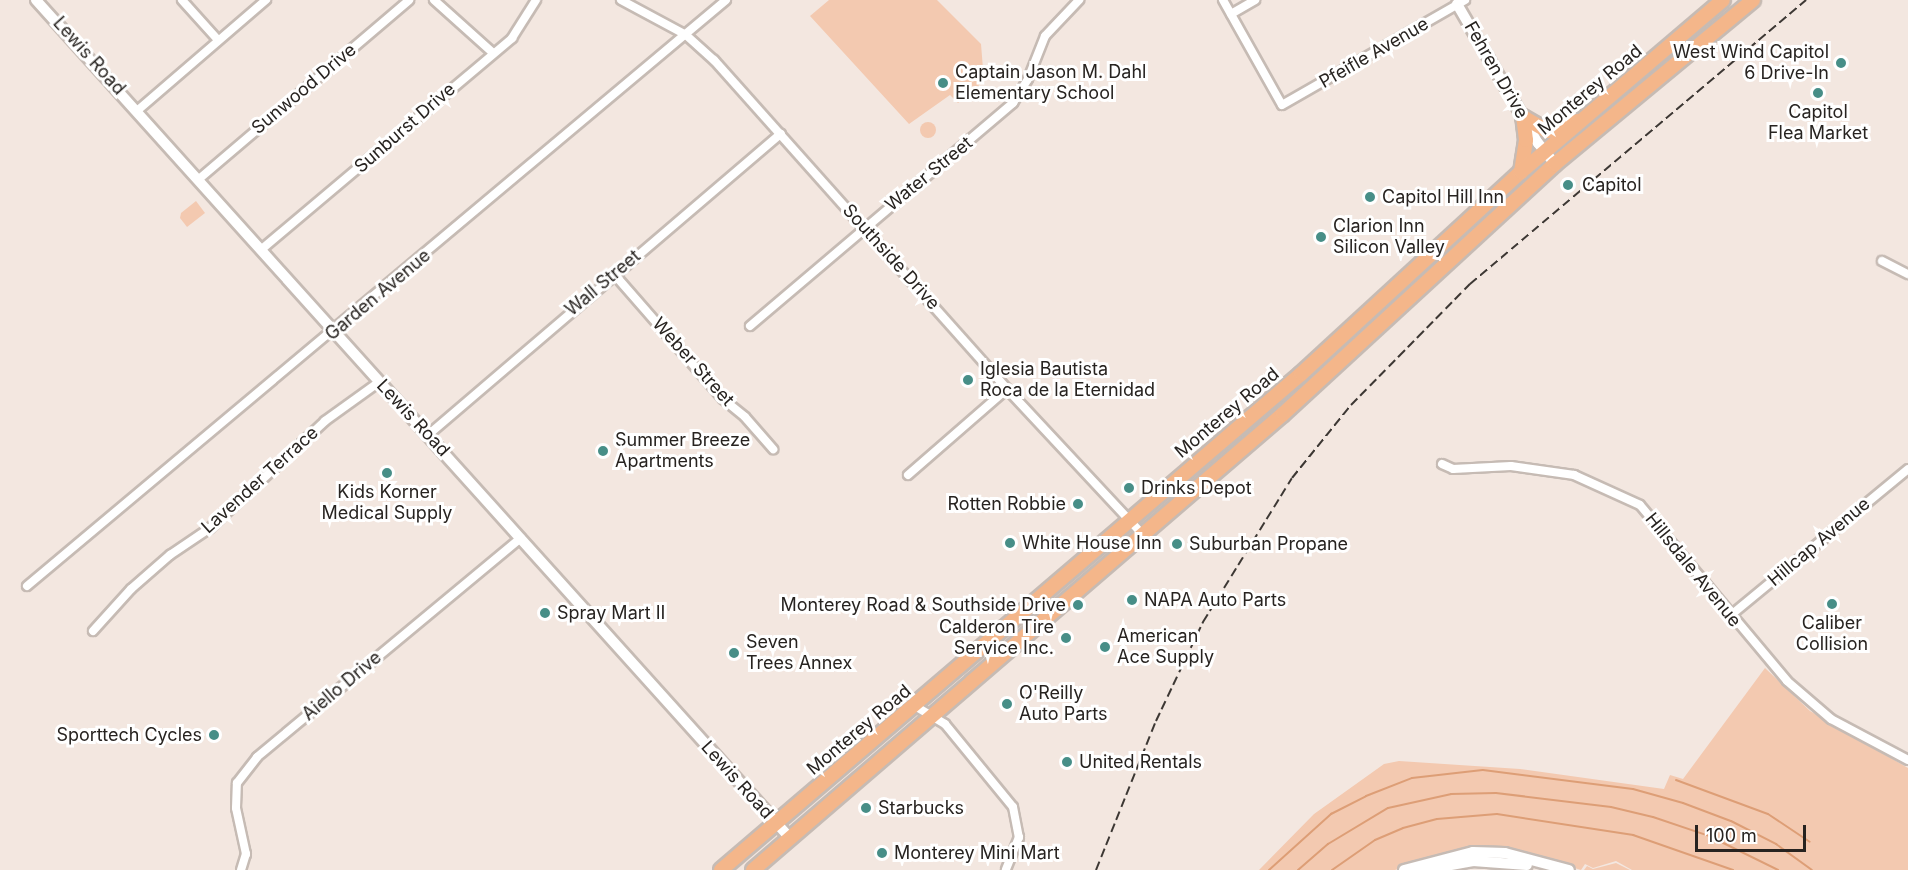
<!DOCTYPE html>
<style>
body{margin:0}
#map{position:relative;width:1908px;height:870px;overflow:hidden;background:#f3e7e0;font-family:Inter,sans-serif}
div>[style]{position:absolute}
.green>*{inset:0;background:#f3c9b0}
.round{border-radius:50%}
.stream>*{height:2px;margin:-1px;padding:0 1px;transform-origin:1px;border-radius:1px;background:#dd9e76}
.roads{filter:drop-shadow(2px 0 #c6bbb4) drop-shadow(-2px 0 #c6bbb4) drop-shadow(0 2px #c6bbb4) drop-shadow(0 -2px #c6bbb4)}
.minor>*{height:8px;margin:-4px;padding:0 4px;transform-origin:4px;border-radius:4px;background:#fff}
.tertiary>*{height:10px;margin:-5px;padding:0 5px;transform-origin:5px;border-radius:5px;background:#fff}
.primary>*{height:14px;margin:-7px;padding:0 7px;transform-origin:7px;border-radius:7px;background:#f4b68a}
.rail>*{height:2px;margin-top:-1px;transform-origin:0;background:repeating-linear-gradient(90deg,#3c3733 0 9px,transparent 0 13.5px)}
.dots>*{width:16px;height:16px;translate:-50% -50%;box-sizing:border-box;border:3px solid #fff;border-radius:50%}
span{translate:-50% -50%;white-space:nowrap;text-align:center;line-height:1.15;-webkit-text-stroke:6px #fff;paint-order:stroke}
.street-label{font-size:18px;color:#272320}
.poi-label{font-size:18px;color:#272320}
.right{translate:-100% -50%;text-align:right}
.left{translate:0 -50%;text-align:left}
.scale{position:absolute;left:1695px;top:825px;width:111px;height:27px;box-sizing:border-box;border:3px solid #272320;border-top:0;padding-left:8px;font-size:18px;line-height:21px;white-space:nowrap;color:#272320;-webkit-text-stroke:4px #fff;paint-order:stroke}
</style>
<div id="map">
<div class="green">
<div style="clip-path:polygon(829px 0,937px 0,981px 44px,984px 81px,958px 103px,950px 95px,909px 124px,810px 16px)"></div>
<div class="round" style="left:920px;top:122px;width:16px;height:16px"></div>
<div style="clip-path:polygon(196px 201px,205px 213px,187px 227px,180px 218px,181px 213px)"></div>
<div style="clip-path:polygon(1765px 668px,1810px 711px,1908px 768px,1908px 870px,1632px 870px,1616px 861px,1593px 868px,1585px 864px,1581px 870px,1533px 855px,1471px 850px,1425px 858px,1395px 870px,1259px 870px,1314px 814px,1384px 764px,1399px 761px,1520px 769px,1664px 789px,1670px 775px,1683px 779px)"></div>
<div style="clip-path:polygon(1616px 863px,1630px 870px,1584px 870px,1587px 866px,1593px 869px)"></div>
</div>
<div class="stream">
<div style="left:1676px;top:780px;width:98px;rotate:20.3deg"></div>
<div style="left:1768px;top:814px;width:50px;rotate:33.7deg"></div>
<div style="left:1269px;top:870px;width:84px;rotate:-42.1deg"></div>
<div style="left:1331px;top:814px;width:39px;rotate:-27deg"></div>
<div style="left:1366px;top:796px;width:49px;rotate:-21.4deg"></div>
<div style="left:1412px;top:778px;width:71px;rotate:-6.4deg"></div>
<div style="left:1483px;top:770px;width:151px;rotate:7.2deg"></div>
<div style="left:1633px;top:789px;width:52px;rotate:15.6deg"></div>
<div style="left:1683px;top:803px;width:51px;rotate:20.6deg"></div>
<div style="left:1731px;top:821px;width:51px;rotate:27.1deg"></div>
<div style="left:1776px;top:844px;width:44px;rotate:35.8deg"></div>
<div style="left:1298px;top:870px;width:40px;rotate:-41deg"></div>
<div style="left:1328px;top:844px;width:70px;rotate:-31deg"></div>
<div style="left:1388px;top:808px;width:65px;rotate:-12.5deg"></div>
<div style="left:1451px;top:794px;width:45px;rotate:-1.3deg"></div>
<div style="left:1496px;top:793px;width:116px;rotate:6.9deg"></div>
<div style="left:1611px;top:807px;width:43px;rotate:13.4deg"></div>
<div style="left:1653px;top:817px;width:59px;rotate:18.7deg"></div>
<div style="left:1709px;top:836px;width:77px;rotate:26.2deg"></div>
<div style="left:1332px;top:870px;width:52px;rotate:-34.9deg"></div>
<div style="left:1375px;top:840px;width:30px;rotate:-23deg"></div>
<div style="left:1403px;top:828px;width:35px;rotate:-15deg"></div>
<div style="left:1437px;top:819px;width:60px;rotate:-4.8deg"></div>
<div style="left:1497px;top:814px;width:138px;rotate:8.8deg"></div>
<div style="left:1633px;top:835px;width:106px;rotate:19.3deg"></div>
</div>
<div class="roads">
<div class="minor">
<div style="left:182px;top:0;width:54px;rotate:48deg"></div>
<div style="left:434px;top:0;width:79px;rotate:41.9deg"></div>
<div style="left:621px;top:0;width:74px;rotate:28.3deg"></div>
<div style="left:686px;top:35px;width:38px;rotate:42deg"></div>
<div style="left:714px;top:60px;width:441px;rotate:48.3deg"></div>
<div style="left:1007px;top:389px;width:200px;rotate:47deg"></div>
<div style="left:1223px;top:0;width:120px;rotate:60.7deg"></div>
<div style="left:1282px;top:105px;width:211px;rotate:-29.8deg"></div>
<div style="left:1231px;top:14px;width:28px;rotate:-30deg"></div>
<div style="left:138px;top:110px;width:169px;rotate:-40.7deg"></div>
<div style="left:199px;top:179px;width:276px;rotate:-40.4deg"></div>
<div style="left:263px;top:248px;width:326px;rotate:-40.1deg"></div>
<div style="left:512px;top:38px;width:45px;rotate:-57.7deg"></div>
<div style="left:1882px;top:261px;width:29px;rotate:27deg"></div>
<div style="left:614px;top:274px;width:166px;rotate:48.9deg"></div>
<div style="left:723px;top:399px;width:28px;rotate:39deg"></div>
<div style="left:745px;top:417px;width:43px;rotate:48.8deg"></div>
<div style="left:750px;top:326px;width:345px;rotate:-40.3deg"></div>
<div style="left:1013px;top:103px;width:28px;rotate:-58deg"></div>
<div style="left:1028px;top:79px;width:46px;rotate:-68.4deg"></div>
<div style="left:1045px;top:36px;width:50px;rotate:-46.6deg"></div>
<div style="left:428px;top:435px;width:464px;rotate:-40.5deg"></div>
<div style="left:1442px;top:464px;width:12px;rotate:24deg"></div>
<div style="left:1453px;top:469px;width:58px;rotate:-3deg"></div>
<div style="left:1511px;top:466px;width:64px;rotate:8.1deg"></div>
<div style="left:1574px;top:475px;width:72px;rotate:24.4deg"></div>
<div style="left:1640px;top:505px;width:229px;rotate:50.1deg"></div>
<div style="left:1787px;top:681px;width:58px;rotate:40.8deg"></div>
<div style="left:1831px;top:719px;width:87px;rotate:28deg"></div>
<div style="left:908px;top:475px;width:131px;rotate:-41deg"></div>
<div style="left:27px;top:586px;width:912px;rotate:-39.97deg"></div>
<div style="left:1731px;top:615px;width:229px;rotate:-39.5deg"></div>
<div style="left:93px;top:631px;width:57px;rotate:-47.9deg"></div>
<div style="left:131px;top:589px;width:52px;rotate:-41.1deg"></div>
<div style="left:170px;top:555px;width:48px;rotate:-34deg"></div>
<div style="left:210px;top:528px;width:157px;rotate:-42.9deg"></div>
<div style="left:325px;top:421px;width:67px;rotate:-35.8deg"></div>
<div style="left:915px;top:706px;width:35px;rotate:31deg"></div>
<div style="left:945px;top:724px;width:107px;rotate:50.7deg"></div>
<div style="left:1013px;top:807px;width:31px;rotate:79deg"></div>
<div style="left:1019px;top:837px;width:35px;rotate:112deg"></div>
<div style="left:241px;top:870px;width:17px;rotate:-73deg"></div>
<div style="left:246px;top:854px;width:47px;rotate:-102.3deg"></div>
<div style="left:236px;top:808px;width:25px;rotate:-88deg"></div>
<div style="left:237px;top:783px;width:33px;rotate:-52deg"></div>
<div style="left:257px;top:757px;width:343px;rotate:-39.7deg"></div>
</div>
<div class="tertiary">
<div style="left:36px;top:0;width:1126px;rotate:48.02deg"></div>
<div style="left:1457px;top:4px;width:161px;rotate:59.8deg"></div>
<div style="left:1538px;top:143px;width:27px;rotate:51deg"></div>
<div style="left:1404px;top:870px;width:71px;rotate:-14.6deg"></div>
<div style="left:1473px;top:852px;width:32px;rotate:2deg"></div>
<div style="left:1505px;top:853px;width:66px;rotate:14.9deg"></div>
<div style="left:1423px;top:870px;width:51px;rotate:-10.2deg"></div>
<div style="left:1473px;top:861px;width:54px;rotate:4.2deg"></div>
</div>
<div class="primary">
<div style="left:1523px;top:117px;width:28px;rotate:30deg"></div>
<div style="left:1547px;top:131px;width:32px;rotate:-18deg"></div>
<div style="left:1521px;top:172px;width:32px;rotate:-81deg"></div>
<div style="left:1526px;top:140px;width:23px;rotate:-97deg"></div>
<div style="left:721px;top:870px;width:763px;rotate:-40.54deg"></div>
<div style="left:1301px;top:374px;width:299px;rotate:-42.6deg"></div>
<div style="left:1521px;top:172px;width:265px;rotate:-40.4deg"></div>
<div style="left:753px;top:870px;width:699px;rotate:-40.71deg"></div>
<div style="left:1283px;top:414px;width:369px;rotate:-42.6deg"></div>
<div style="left:1555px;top:164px;width:257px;rotate:-39.6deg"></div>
</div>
</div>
<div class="rail">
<div style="left:1096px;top:870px;width:161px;rotate:-68.1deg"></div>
<div style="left:1156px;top:721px;width:110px;rotate:-64.6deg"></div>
<div style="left:1203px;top:622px;width:169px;rotate:-58.3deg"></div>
<div style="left:1292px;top:478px;width:94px;rotate:-51.1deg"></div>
<div style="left:1351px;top:405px;width:170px;rotate:-45.5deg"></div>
<div style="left:1470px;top:284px;width:440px;rotate:-40.2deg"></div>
</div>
<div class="dots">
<div style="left:1841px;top:63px;background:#478e87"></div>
<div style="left:943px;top:83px;background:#478e87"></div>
<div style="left:1818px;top:93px;background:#478e87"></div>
<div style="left:1568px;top:185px;background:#478e87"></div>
<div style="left:1370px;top:197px;background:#478e87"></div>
<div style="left:1321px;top:237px;background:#478e87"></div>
<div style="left:968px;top:380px;background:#478e87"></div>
<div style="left:603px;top:451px;background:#478e87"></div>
<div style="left:387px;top:473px;background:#478e87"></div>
<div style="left:1129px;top:488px;background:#478e87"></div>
<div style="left:1078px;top:504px;background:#478e87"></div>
<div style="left:1010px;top:543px;background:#478e87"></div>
<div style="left:1177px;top:544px;background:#478e87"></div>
<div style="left:1132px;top:600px;background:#478e87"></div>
<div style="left:1832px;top:604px;background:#478e87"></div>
<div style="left:1078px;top:605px;background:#478e87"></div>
<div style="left:545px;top:613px;background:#478e87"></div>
<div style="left:1066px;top:638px;background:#478e87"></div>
<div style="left:1105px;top:647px;background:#478e87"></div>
<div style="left:734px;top:653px;background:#478e87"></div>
<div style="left:1007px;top:704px;background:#478e87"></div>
<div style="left:214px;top:735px;background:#478e87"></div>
<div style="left:1067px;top:762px;background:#478e87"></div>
<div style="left:866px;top:808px;background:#478e87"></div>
<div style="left:882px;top:853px;background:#478e87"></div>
</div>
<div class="street-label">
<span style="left:1374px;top:53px;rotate:-30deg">Pfeifle Avenue</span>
<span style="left:89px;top:56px;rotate:48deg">Lewis Road</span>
<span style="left:1496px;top:70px;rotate:60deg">Fehren Drive</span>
<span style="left:304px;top:89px;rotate:-40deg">Sunwood Drive</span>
<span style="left:1590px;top:90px;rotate:-40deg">Monterey Road</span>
<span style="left:405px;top:128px;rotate:-41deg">Sunburst Drive</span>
<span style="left:929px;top:174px;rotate:-39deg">Water Street</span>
<span style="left:891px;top:257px;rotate:48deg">Southside Drive</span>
<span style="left:603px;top:283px;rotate:-40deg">Wall Street</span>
<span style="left:378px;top:295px;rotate:-40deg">Garden Avenue</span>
<span style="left:693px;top:362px;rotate:48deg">Weber Street</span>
<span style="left:1227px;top:413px;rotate:-40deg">Monterey Road</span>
<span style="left:413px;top:418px;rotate:47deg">Lewis Road</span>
<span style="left:260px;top:480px;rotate:-42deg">Lavender Terrace</span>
<span style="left:1819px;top:542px;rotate:-40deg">Hillcap Avenue</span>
<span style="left:1693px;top:570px;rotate:51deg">Hillsdale Avenue</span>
<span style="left:342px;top:686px;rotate:-40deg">Aiello Drive</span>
<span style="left:859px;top:730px;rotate:-40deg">Monterey Road</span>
<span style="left:737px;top:780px;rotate:48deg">Lewis Road</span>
</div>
<div class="poi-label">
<span class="right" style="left:1829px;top:63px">West Wind Capitol<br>6 Drive-In</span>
<span class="left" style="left:955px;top:83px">Captain Jason M. Dahl<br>Elementary School</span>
<span style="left:1818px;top:123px">Capitol<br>Flea Market</span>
<span class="left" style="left:1582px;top:185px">Capitol</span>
<span class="left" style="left:1382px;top:197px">Capitol Hill Inn</span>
<span class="left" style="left:1333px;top:237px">Clarion Inn<br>Silicon Valley</span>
<span class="left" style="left:980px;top:380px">Iglesia Bautista<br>Roca de la Eternidad</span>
<span class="left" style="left:615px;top:451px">Summer Breeze<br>Apartments</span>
<span class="left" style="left:1141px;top:488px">Drinks Depot</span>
<span style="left:387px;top:503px">Kids Korner<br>Medical Supply</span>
<span class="right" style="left:1066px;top:504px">Rotten Robbie</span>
<span class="left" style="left:1022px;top:543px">White House Inn</span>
<span class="left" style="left:1189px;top:544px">Suburban Propane</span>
<span class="left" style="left:1144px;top:600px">NAPA Auto Parts</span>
<span class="right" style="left:1066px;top:605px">Monterey Road &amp; Southside Drive</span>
<span class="left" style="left:557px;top:613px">Spray Mart II</span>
<span style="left:1832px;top:634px">Caliber<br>Collision</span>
<span class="right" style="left:1054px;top:638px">Calderon Tire<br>Service Inc.</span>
<span class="left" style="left:1117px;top:647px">American<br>Ace Supply</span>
<span class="left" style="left:746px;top:653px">Seven<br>Trees Annex</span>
<span class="left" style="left:1019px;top:704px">O'Reilly<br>Auto Parts</span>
<span class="right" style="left:202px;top:735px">Sporttech Cycles</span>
<span class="left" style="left:1079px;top:762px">United Rentals</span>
<span class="left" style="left:878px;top:808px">Starbucks</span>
<span class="left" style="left:894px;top:853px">Monterey Mini Mart</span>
</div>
<div class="scale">100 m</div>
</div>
